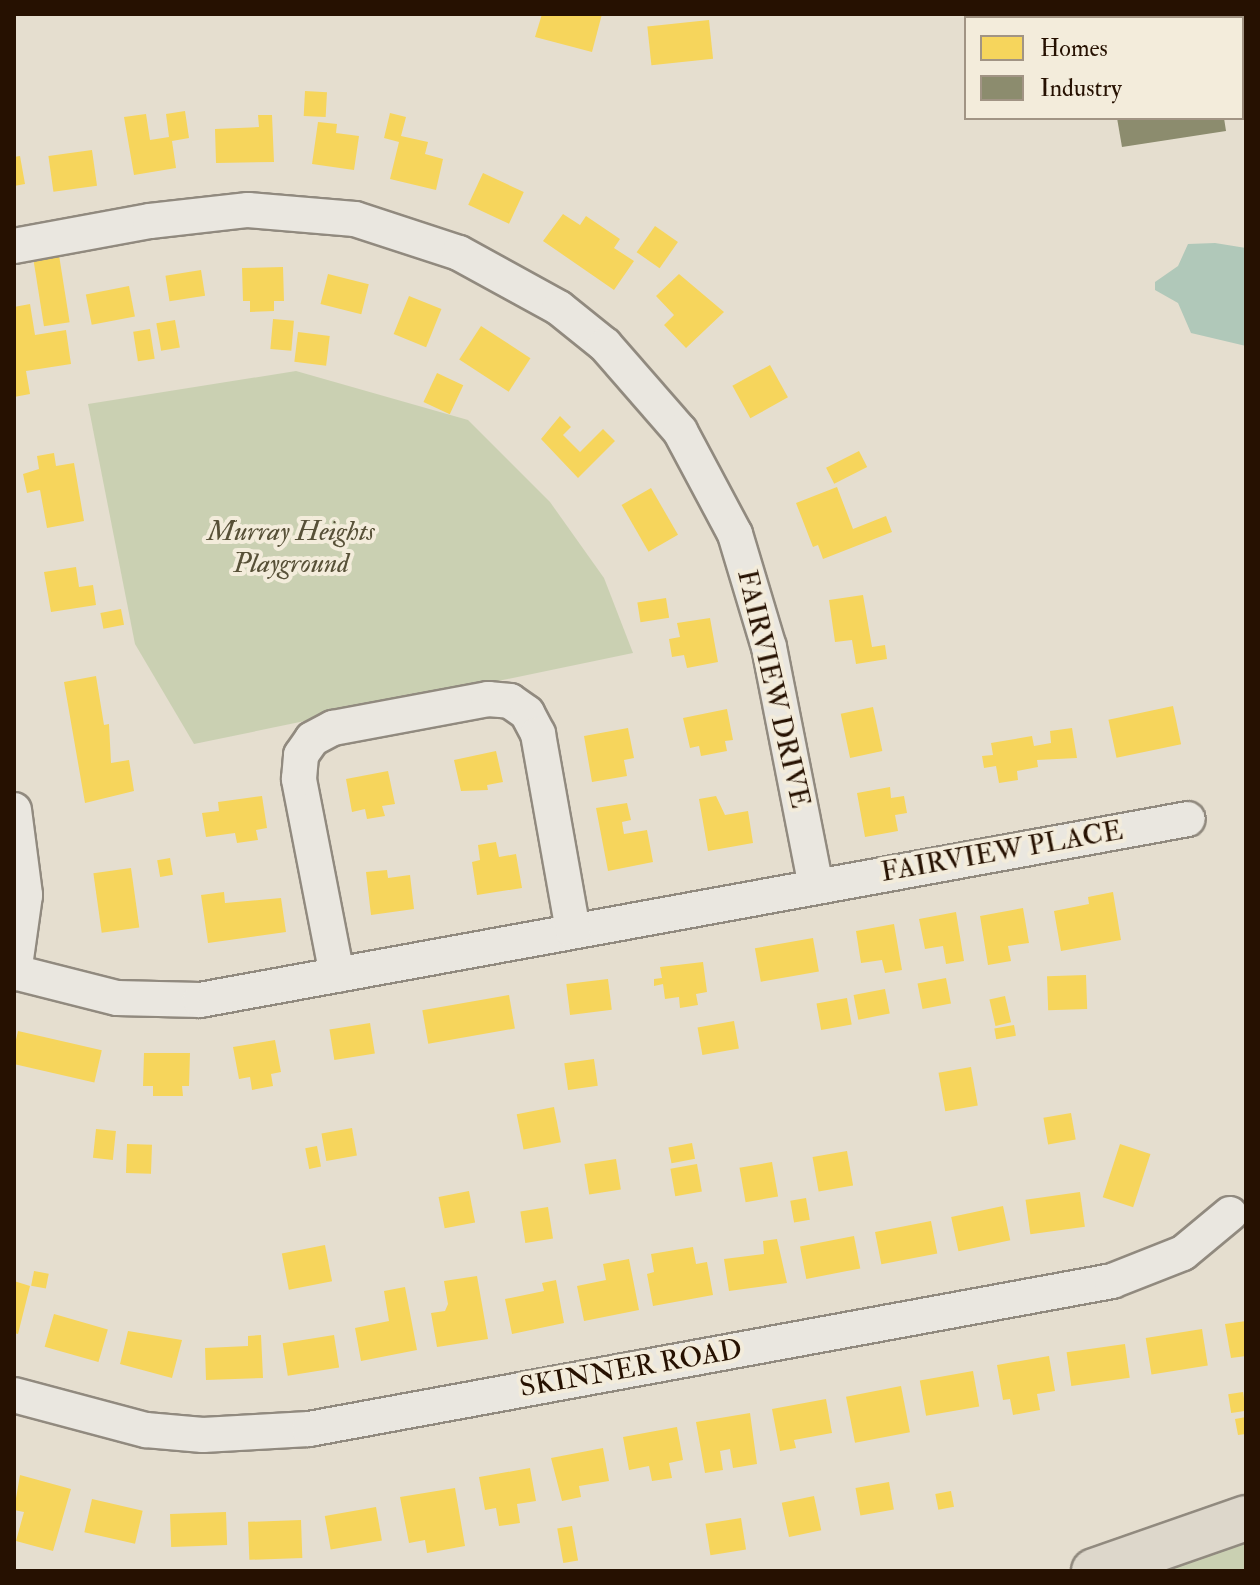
<!DOCTYPE html>
<style>
body{margin:0}
#map{position:relative;width:1260px;height:1585px;overflow:hidden;background:#e5decf;font-family:"IM FELL Double Pica",serif}
div>[style]{position:absolute}
.green>*{inset:0;background:#cad0b2}
.water>*{inset:0;background:#b0c8b9}
.homes>*{inset:0;background:#f6d55c;transform-origin:0 0}
.industry>*{inset:0;background:#8c8c6e}
.roads{filter:drop-shadow(2px 0 #918a7f) drop-shadow(-2px 0 #918a7f) drop-shadow(0 2px #918a7f) drop-shadow(0 -2px #918a7f)}
.minor>*{height:34px;margin:-17px;padding:0 17px;transform-origin:17px;border-radius:17px;background:#eae7e0}
.highway>*{height:44px;margin:-22px;padding:0 22px;transform-origin:22px;border-radius:22px;background:#ddd7cb}
span{translate:-50% -50%;white-space:nowrap;text-align:center;line-height:1.15;-webkit-text-stroke:8px #f3ecdb;paint-order:stroke}
.park-label{font-size:28px;color:#575037;font-style:italic}
.street-label{font-size:28px;color:#261101}
.frame{position:absolute;inset:0;border:16px solid #261101;pointer-events:none}
.legend{position:absolute;left:964px;top:16px;width:280px;height:104px;box-sizing:border-box;background:#f3ecdb;border:2px solid #a19484;margin:0;padding:10px 14px;list-style:none;font-size:24px;color:#261101}
.legend li{display:flex;align-items:center;gap:16px;height:40px}
.legend b{width:40px;border:2px solid #a19484}
</style>
<div id="map">
<div class="green">
<div style="clip-path:polygon(296px 371px,468px 420px,550px 502px,604px 578px,633px 653px,194px 744px,135px 644px,88px 404px)"></div>
<div style="clip-path:polygon(1246px 1531px,1246px 1571px,1133px 1571px)"></div>
</div>
<div class="water">
<div style="clip-path:polygon(1215px 243px,1246px 248px,1246px 346px,1191px 333px,1178px 303px,1155px 290px,1155px 282px,1178px 266px,1188px 244px)"></div>
</div>
<div class="homes">
<div style="clip-path:polygon(542px 14px,602px 14px,592px 52px,535px 37px)"></div>
<div style="left:709px;top:20px;width:39px;height:62px;rotate:84deg"></div>
<div style="left:305px;top:91px;width:22px;height:25px;rotate:3deg"></div>
<div style="clip-path:polygon(185px 111px,189px 138px,172px 141px,176px 168px,134px 175px,124px 117px,146px 114px,150px 140px,169px 137px,166px 114px)"></div>
<div style="clip-path:polygon(390px 113px,406px 117px,401px 136px,428px 142px,425px 154px,443px 159px,436px 190px,390px 179px,399px 142px,384px 138px)"></div>
<div style="clip-path:polygon(258px 115px,272px 115px,274px 162px,216px 163px,215px 129px,259px 127px)"></div>
<div style="clip-path:polygon(318px 122px,337px 124px,336px 133px,359px 136px,354px 170px,312px 164px)"></div>
<div style="left:92px;top:150px;width:36px;height:44px;rotate:82deg"></div>
<div style="clip-path:polygon(20px 156px,25px 184px,14px 186px,14px 157px)"></div>
<div style="left:483px;top:173px;width:45px;height:35px;rotate:25deg"></div>
<div style="clip-path:polygon(563px 214px,580px 225px,586px 216px,620px 239px,614px 248px,634px 261px,614px 290px,543px 241px)"></div>
<div style="left:655px;top:226px;width:28px;height:32px;rotate:35deg"></div>
<div style="left:59px;top:255px;width:68px;height:26px;rotate:81deg"></div>
<div style="clip-path:polygon(283px 267px,284px 301px,274px 301px,274px 311px,250px 312px,250px 301px,243px 301px,242px 268px)"></div>
<div style="left:201px;top:270px;width:26px;height:36px;rotate:81deg"></div>
<div style="left:328px;top:274px;width:42px;height:31px;rotate:14deg"></div>
<div style="clip-path:polygon(679px 274px,724px 312px,686px 348px,664px 325px,674px 315px,656px 296px)"></div>
<div style="left:129px;top:286px;width:31px;height:44px;rotate:79deg"></div>
<div style="left:409px;top:296px;width:35px;height:41px;rotate:22deg"></div>
<div style="clip-path:polygon(30px 304px,35px 335px,66px 330px,71px 364px,26px 371px,30px 394px,14px 397px,14px 307px)"></div>
<div style="left:273px;top:319px;width:21px;height:30px;rotate:5deg"></div>
<div style="left:175px;top:320px;width:28px;height:19px;rotate:80deg"></div>
<div style="left:481px;top:326px;width:59px;height:40px;rotate:33deg"></div>
<div style="left:150px;top:329px;width:30px;height:17px;rotate:81deg"></div>
<div style="left:298px;top:332px;width:32px;height:30px;rotate:7deg"></div>
<div style="left:770px;top:365px;width:37px;height:43px;rotate:61deg"></div>
<div style="left:437px;top:373px;width:29px;height:32px;rotate:25deg"></div>
<div style="clip-path:polygon(560px 416px,571px 427px,563px 435px,580px 452px,603px 429px,615px 441px,578px 478px,541px 439px)"></div>
<div style="left:859px;top:451px;width:18px;height:37px;rotate:63deg"></div>
<div style="clip-path:polygon(54px 453px,56px 466px,74px 463px,84px 521px,47px 528px,40px 490px,27px 493px,23px 474px,39px 469px,37px 456px)"></div>
<div style="clip-path:polygon(837px 487px,853px 529px,886px 516px,892px 532px,823px 559px,818px 545px,813px 547px,796px 503px)"></div>
<div style="left:651px;top:488px;width:54px;height:34px;rotate:60deg"></div>
<div style="clip-path:polygon(76px 567px,79px 587px,93px 585px,96px 605px,51px 612px,44px 572px)"></div>
<div style="clip-path:polygon(863px 595px,872px 647px,885px 645px,887px 659px,856px 664px,852px 640px,835px 642px,829px 600px)"></div>
<div style="left:666px;top:598px;width:20px;height:29px;rotate:81deg"></div>
<div style="left:121px;top:609px;width:16px;height:21px;rotate:79deg"></div>
<div style="clip-path:polygon(710px 618px,718px 662px,687px 668px,684px 655px,672px 657px,669px 639px,680px 637px,677px 623px)"></div>
<div style="clip-path:polygon(96px 676px,104px 725px,109px 724px,111px 763px,129px 760px,134px 791px,85px 803px,64px 682px)"></div>
<div style="left:1173px;top:706px;width:39px;height:66px;rotate:78deg"></div>
<div style="left:873px;top:707px;width:45px;height:33px;rotate:78deg"></div>
<div style="clip-path:polygon(727px 709px,733px 740px,725px 741px,727px 751px,701px 756px,699px 746px,690px 748px,683px 718px)"></div>
<div style="clip-path:polygon(628px 728px,634px 758px,624px 760px,627px 776px,592px 782px,584px 736px)"></div>
<div style="clip-path:polygon(1072px 728px,1077px 758px,1037px 760px,1038px 767px,1017px 771px,1018px 780px,999px 783px,996px 766px,984px 768px,982px 756px,993px 755px,991px 743px,1032px 736px,1034px 746px,1051px 743px,1050px 731px)"></div>
<div style="clip-path:polygon(496px 751px,503px 782px,487px 785px,488px 790px,461px 791px,454px 760px)"></div>
<div style="clip-path:polygon(388px 771px,395px 804px,382px 806px,385px 816px,367px 819px,365px 809px,352px 812px,346px 779px)"></div>
<div style="clip-path:polygon(890px 787px,891px 798px,904px 796px,907px 813px,895px 815px,898px 831px,865px 837px,857px 793px)"></div>
<div style="clip-path:polygon(262px 796px,267px 828px,256px 830px,258px 840px,237px 843px,235px 833px,206px 837px,202px 813px,219px 811px,218px 802px)"></div>
<div style="clip-path:polygon(716px 796px,725px 815px,748px 811px,753px 843px,708px 851px,699px 799px)"></div>
<div style="clip-path:polygon(627px 803px,631px 820px,622px 822px,624px 834px,647px 830px,653px 862px,608px 871px,596px 808px)"></div>
<div style="clip-path:polygon(496px 842px,499px 857px,516px 854px,522px 888px,477px 895px,472px 862px,480px 860px,478px 845px)"></div>
<div style="left:170px;top:858px;width:17px;height:13px;rotate:80deg"></div>
<div style="left:131px;top:868px;width:60px;height:38px;rotate:82deg"></div>
<div style="clip-path:polygon(387px 870px,388px 878px,410px 875px,414px 909px,371px 915px,366px 872px)"></div>
<div style="clip-path:polygon(224px 892px,225px 903px,281px 898px,286px 932px,208px 943px,201px 895px)"></div>
<div style="clip-path:polygon(1113px 892px,1121px 940px,1061px 951px,1054px 911px,1089px 904px,1088px 897px)"></div>
<div style="clip-path:polygon(1023px 908px,1029px 943px,1008px 946px,1011px 961px,988px 965px,980px 916px)"></div>
<div style="clip-path:polygon(956px 912px,964px 961px,946px 964px,943px 946px,925px 949px,919px 919px)"></div>
<div style="clip-path:polygon(894px 924px,902px 970px,885px 973px,882px 960px,861px 963px,856px 931px)"></div>
<div style="left:813px;top:938px;width:34px;height:59px;rotate:80deg"></div>
<div style="clip-path:polygon(703px 962px,707px 992px,696px 994px,698px 1005px,680px 1008px,679px 997px,665px 999px,663px 984px,654px 986px,654px 979px,662px 978px,660px 967px)"></div>
<div style="left:1086px;top:975px;width:34px;height:39px;rotate:88deg"></div>
<div style="left:946px;top:978px;width:26px;height:29px;rotate:79deg"></div>
<div style="left:608px;top:979px;width:31px;height:42px;rotate:83deg"></div>
<div style="left:885px;top:989px;width:25px;height:32px;rotate:79deg"></div>
<div style="left:509px;top:995px;width:34px;height:88px;rotate:80deg"></div>
<div style="left:1005px;top:996px;width:27px;height:16px;rotate:77deg"></div>
<div style="left:847px;top:998px;width:27px;height:31px;rotate:80deg"></div>
<div style="left:734px;top:1021px;width:28px;height:37px;rotate:80deg"></div>
<div style="left:370px;top:1023px;width:31px;height:41px;rotate:81deg"></div>
<div style="left:1014px;top:1025px;width:11px;height:20px;rotate:80deg"></div>
<div style="left:18px;top:1031px;width:86px;height:33px;rotate:13deg"></div>
<div style="clip-path:polygon(275px 1040px,281px 1072px,271px 1074px,273px 1086px,252px 1090px,250px 1077px,239px 1079px,233px 1047px)"></div>
<div style="clip-path:polygon(144px 1053px,190px 1053px,189px 1086px,182px 1086px,183px 1096px,153px 1096px,153px 1086px,143px 1086px)"></div>
<div style="left:594px;top:1059px;width:27px;height:30px;rotate:82deg"></div>
<div style="left:971px;top:1067px;width:39px;height:33px;rotate:80deg"></div>
<div style="left:554px;top:1107px;width:36px;height:38px;rotate:79deg"></div>
<div style="left:1071px;top:1113px;width:27px;height:28px;rotate:80deg"></div>
<div style="left:352px;top:1128px;width:28px;height:31px;rotate:80deg"></div>
<div style="left:96px;top:1129px;width:20px;height:29px;rotate:6deg"></div>
<div style="left:692px;top:1143px;width:16px;height:24px;rotate:79deg"></div>
<div style="left:127px;top:1144px;width:25px;height:29px;rotate:2deg"></div>
<div style="left:1120px;top:1144px;width:32px;height:56px;rotate:18deg"></div>
<div style="left:317px;top:1146px;width:21px;height:12px;rotate:79deg"></div>
<div style="left:847px;top:1151px;width:35px;height:35px;rotate:80deg"></div>
<div style="left:616px;top:1159px;width:31px;height:32px;rotate:81deg"></div>
<div style="left:772px;top:1162px;width:35px;height:33px;rotate:80deg"></div>
<div style="left:697px;top:1164px;width:28px;height:27px;rotate:80deg"></div>
<div style="left:469px;top:1191px;width:32px;height:31px;rotate:79deg"></div>
<div style="left:1080px;top:1192px;width:35px;height:55px;rotate:82deg"></div>
<div style="left:806px;top:1198px;width:22px;height:16px;rotate:80deg"></div>
<div style="left:1003px;top:1206px;width:35px;height:53px;rotate:78deg"></div>
<div style="left:548px;top:1207px;width:32px;height:28px;rotate:81deg"></div>
<div style="left:931px;top:1221px;width:33px;height:57px;rotate:79deg"></div>
<div style="left:854px;top:1236px;width:33px;height:55px;rotate:79deg"></div>
<div style="clip-path:polygon(777px 1239px,787px 1283px,729px 1291px,724px 1259px,764px 1254px,763px 1241px)"></div>
<div style="left:325px;top:1245px;width:37px;height:44px;rotate:79deg"></div>
<div style="clip-path:polygon(693px 1247px,696px 1264px,707px 1262px,713px 1295px,653px 1306px,647px 1274px,654px 1272px,651px 1254px)"></div>
<div style="clip-path:polygon(629px 1259px,639px 1310px,584px 1321px,577px 1286px,606px 1280px,603px 1264px)"></div>
<div style="left:34px;top:1271px;width:15px;height:15px;rotate:11deg"></div>
<div style="clip-path:polygon(477px 1276px,488px 1339px,437px 1347px,431px 1313px,445px 1311px,448px 1304px,444px 1281px)"></div>
<div style="clip-path:polygon(556px 1280px,564px 1323px,512px 1334px,505px 1299px,544px 1291px,542px 1283px)"></div>
<div style="clip-path:polygon(14px 1281px,30px 1286px,18px 1334px,14px 1333px)"></div>
<div style="clip-path:polygon(405px 1287px,417px 1350px,361px 1361px,355px 1328px,389px 1321px,384px 1291px)"></div>
<div style="left:54px;top:1314px;width:56px;height:34px;rotate:16deg"></div>
<div style="clip-path:polygon(1246px 1321px,1246px 1356px,1231px 1358px,1225px 1324px)"></div>
<div style="left:1202px;top:1329px;width:37px;height:57px;rotate:81deg"></div>
<div style="clip-path:polygon(128px 1331px,182px 1340px,172px 1378px,120px 1364px)"></div>
<div style="clip-path:polygon(261px 1335px,263px 1378px,206px 1380px,205px 1348px,248px 1346px,248px 1336px)"></div>
<div style="left:334px;top:1335px;width:33px;height:52px;rotate:81deg"></div>
<div style="left:1125px;top:1344px;width:34px;height:59px;rotate:82deg"></div>
<div style="clip-path:polygon(1049px 1356px,1055px 1391px,1037px 1394px,1040px 1410px,1013px 1415px,1010px 1399px,1003px 1400px,997px 1365px)"></div>
<div style="left:973px;top:1371px;width:36px;height:54px;rotate:80deg"></div>
<div style="left:901px;top:1386px;width:47px;height:56px;rotate:79deg"></div>
<div style="left:1243px;top:1392px;width:19px;height:15px;rotate:81deg"></div>
<div style="clip-path:polygon(826px 1399px,832px 1433px,794px 1440px,796px 1448px,780px 1451px,772px 1409px)"></div>
<div style="clip-path:polygon(750px 1413px,757px 1464px,733px 1468px,730px 1449px,720px 1451px,723px 1470px,705px 1473px,696px 1422px)"></div>
<div style="clip-path:polygon(1246px 1417px,1246px 1434px,1238px 1435px,1235px 1419px)"></div>
<div style="clip-path:polygon(677px 1427px,683px 1460px,669px 1463px,672px 1478px,652px 1481px,649px 1466px,629px 1470px,623px 1437px)"></div>
<div style="clip-path:polygon(603px 1448px,609px 1481px,579px 1486px,581px 1497px,562px 1501px,551px 1458px)"></div>
<div style="clip-path:polygon(530px 1468px,536px 1501px,517px 1504px,520px 1523px,499px 1526px,496px 1508px,485px 1510px,479px 1477px)"></div>
<div style="clip-path:polygon(20px 1475px,71px 1489px,53px 1551px,16px 1541px,24px 1512px,14px 1510px)"></div>
<div style="left:889px;top:1482px;width:28px;height:34px;rotate:80deg"></div>
<div style="clip-path:polygon(455px 1488px,465px 1546px,427px 1553px,425px 1540px,409px 1543px,400px 1497px)"></div>
<div style="left:951px;top:1491px;width:16px;height:16px;rotate:79deg"></div>
<div style="left:814px;top:1496px;width:35px;height:33px;rotate:78deg"></div>
<div style="left:92px;top:1499px;width:52px;height:34px;rotate:13deg"></div>
<div style="left:376px;top:1507px;width:34px;height:52px;rotate:80deg"></div>
<div style="left:226px;top:1512px;width:33px;height:56px;rotate:88deg"></div>
<div style="left:741px;top:1518px;width:32px;height:36px;rotate:81deg"></div>
<div style="left:301px;top:1520px;width:38px;height:53px;rotate:88deg"></div>
<div style="left:572px;top:1526px;width:35px;height:15px;rotate:80deg"></div>
</div>
<div class="industry">
<div style="clip-path:polygon(1101px 14px,1246px 14px,1246px 77px,1242px 77px,1242px 18px)"></div>
<div style="clip-path:polygon(1117px 118px,1224px 118px,1226px 131px,1122px 147px)"></div>
</div>
<div class="roads">
<div class="minor">
<div style="left:14px;top:246px;width:138px;rotate:-10.4deg"></div>
<div style="left:150px;top:221px;width:99px;rotate:-6.4deg"></div>
<div style="left:248px;top:210px;width:107px;rotate:4.8deg"></div>
<div style="left:355px;top:219px;width:109px;rotate:18.1deg"></div>
<div style="left:459px;top:253px;width:114px;rotate:28.8deg"></div>
<div style="left:559px;top:308px;width:59px;rotate:38.8deg"></div>
<div style="left:605px;top:345px;width:114px;rotate:48.9deg"></div>
<div style="left:680px;top:431px;width:117px;rotate:61.9deg"></div>
<div style="left:735px;top:534px;width:118px;rotate:73.3deg"></div>
<div style="left:769px;top:647px;width:244px;rotate:78.9deg"></div>
<div style="left:14px;top:810px;width:86px;rotate:82.6deg"></div>
<div style="left:25px;top:895px;width:79px;rotate:98deg"></div>
<div style="left:14px;top:972px;width:106px;rotate:14.2deg"></div>
<div style="left:117px;top:998px;width:83px;rotate:1.4deg"></div>
<div style="left:200px;top:1000px;width:1004px;rotate:-10.38deg"></div>
<div style="left:337px;top:975px;width:200px;rotate:-101deg"></div>
<div style="left:299px;top:779px;width:24px;rotate:-85deg"></div>
<div style="left:301px;top:755px;width:19px;rotate:-55deg"></div>
<div style="left:312px;top:739px;width:24px;rotate:-28deg"></div>
<div style="left:333px;top:728px;width:158px;rotate:-10.6deg"></div>
<div style="left:488px;top:699px;width:22px;rotate:5deg"></div>
<div style="left:510px;top:701px;width:21px;rotate:35deg"></div>
<div style="left:527px;top:713px;width:24px;rotate:62deg"></div>
<div style="left:538px;top:734px;width:200px;rotate:79.9deg"></div>
<div style="left:14px;top:1395px;width:137px;rotate:14.9deg"></div>
<div style="left:146px;top:1430px;width:57px;rotate:5deg"></div>
<div style="left:203px;top:1435px;width:106px;rotate:-3.2deg"></div>
<div style="left:309px;top:1429px;width:817px;rotate:-10.44deg"></div>
<div style="left:1112px;top:1281px;width:76px;rotate:-21.5deg"></div>
<div style="left:1183px;top:1253px;width:61px;rotate:-39.7deg"></div>
</div>
<div class="highway">
<div style="left:1094px;top:1571px;width:161px;rotate:-19.2deg"></div>
</div>
</div>
<div class="park-label">
<span style="left:291px;top:548px">Murray Heights<br>Playground</span>
</div>
<div class="street-label">
<span style="left:773px;top:689px;rotate:77deg">FAIRVIEW DRIVE</span>
<span style="left:1002px;top:852px;rotate:-10deg">FAIRVIEW PLACE</span>
<span style="left:631px;top:1369px;rotate:-10deg">SKINNER ROAD</span>
</div>
<div class="frame"></div>
<ul class="legend">
<li><b style="height:22px;background:#f6d55c"></b>Homes</li>
<li><b style="height:22px;background:#8c8c6e"></b>Industry</li>
</ul>
</div>
